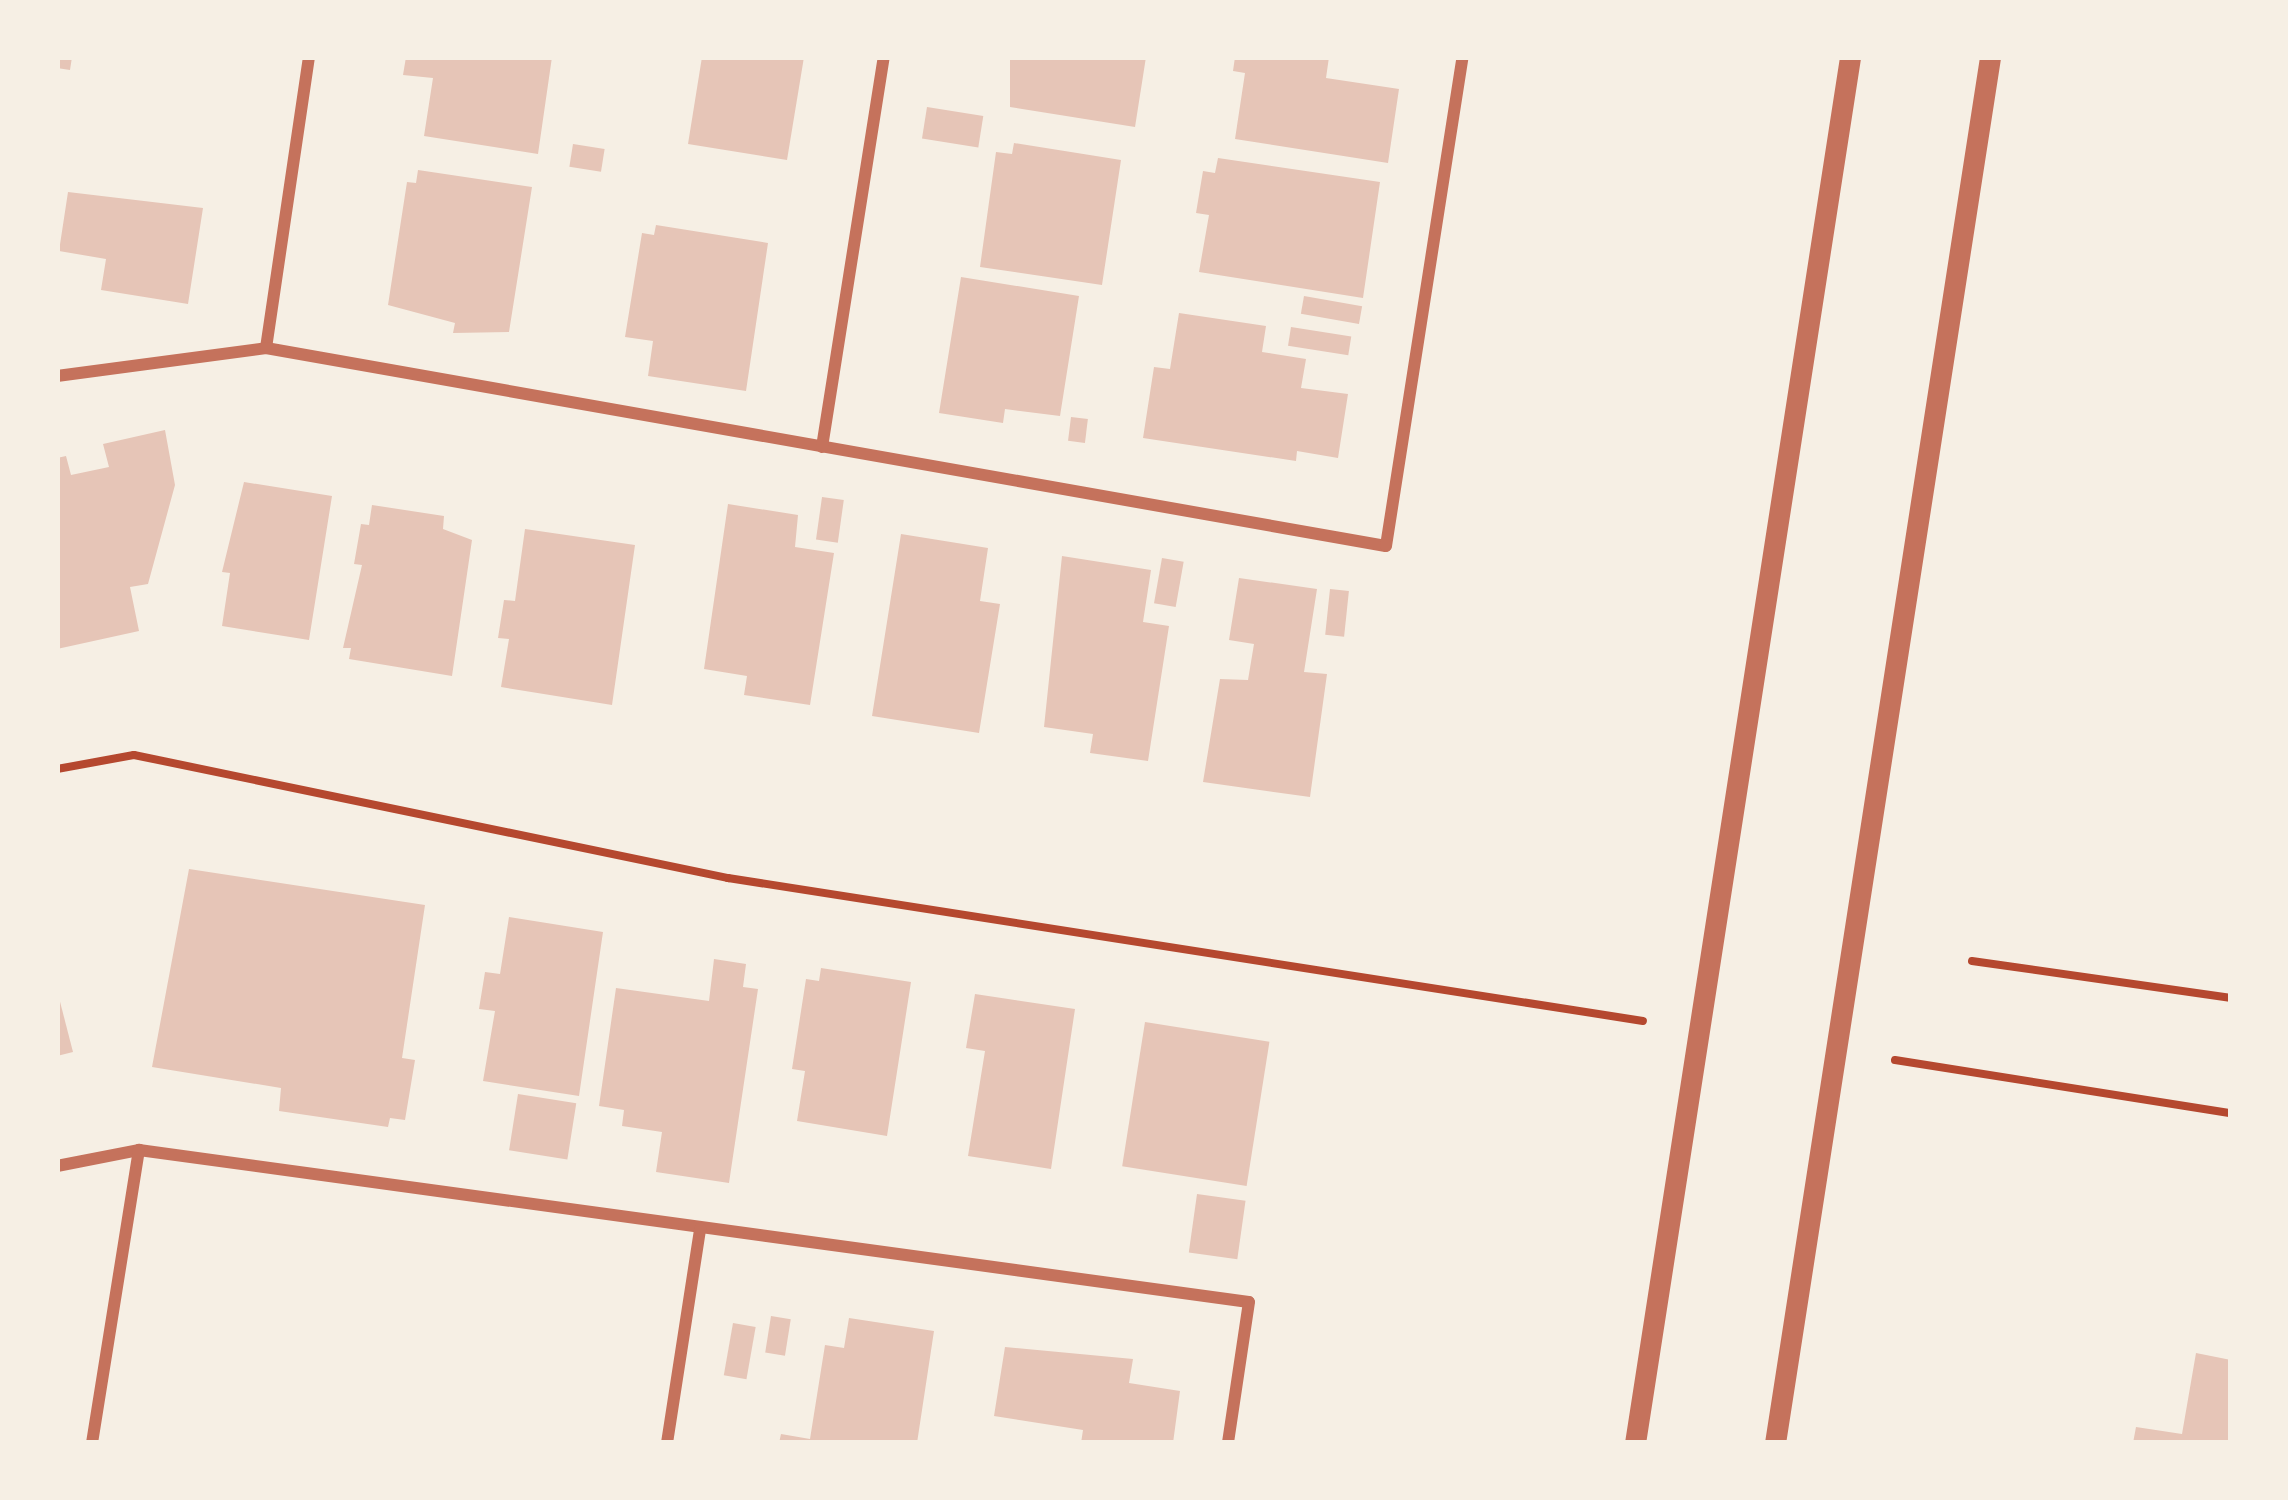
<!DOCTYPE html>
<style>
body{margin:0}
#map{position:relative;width:2288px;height:1500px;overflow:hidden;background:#f6efe4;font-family:Commissioner,sans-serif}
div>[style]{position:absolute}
.building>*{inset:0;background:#e6c5b7;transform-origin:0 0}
.path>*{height:8px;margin:-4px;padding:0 4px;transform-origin:4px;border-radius:4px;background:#b5482f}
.minor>*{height:12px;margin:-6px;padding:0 6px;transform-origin:6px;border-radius:6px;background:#c5725c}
.tertiary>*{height:21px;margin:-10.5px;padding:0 10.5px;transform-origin:10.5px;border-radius:10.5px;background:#c5725c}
span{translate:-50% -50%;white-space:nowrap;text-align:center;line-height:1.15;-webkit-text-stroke:12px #f6efe4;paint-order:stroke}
.frame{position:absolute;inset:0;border:60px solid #f6efe4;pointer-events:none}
</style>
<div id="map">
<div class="building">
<div style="clip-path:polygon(57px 57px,72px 57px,70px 70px,57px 68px)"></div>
<div style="clip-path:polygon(406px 57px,552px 57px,538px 154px,424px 136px,433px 78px,403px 75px)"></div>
<div style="clip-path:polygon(702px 57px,804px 57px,787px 160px,688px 144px)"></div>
<div style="clip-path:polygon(1010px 57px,1146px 57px,1135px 127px,1010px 107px)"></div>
<div style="clip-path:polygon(1235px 57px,1329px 57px,1326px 78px,1399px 89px,1388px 163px,1235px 139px,1245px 73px,1233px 71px)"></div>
<div style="left:927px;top:107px;width:57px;height:32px;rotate:9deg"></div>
<div style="clip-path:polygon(1014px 143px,1121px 160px,1102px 285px,980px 267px,996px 152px,1012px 154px)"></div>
<div style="left:573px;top:144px;width:32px;height:23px;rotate:9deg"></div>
<div style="clip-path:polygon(1218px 158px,1380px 182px,1363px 298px,1199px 272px,1209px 215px,1196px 213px,1203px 171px,1215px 173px)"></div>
<div style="clip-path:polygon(418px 170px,532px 187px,509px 332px,453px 333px,455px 323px,388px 305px,407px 182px,416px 183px)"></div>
<div style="clip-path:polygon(68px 192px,203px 208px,188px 304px,101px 290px,106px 259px,59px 251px)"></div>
<div style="clip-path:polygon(656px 225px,768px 243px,746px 391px,648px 376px,653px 341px,625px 337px,642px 233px,654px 235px)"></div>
<div style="clip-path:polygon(961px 277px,1079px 296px,1060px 416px,1005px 409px,1003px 423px,939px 413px)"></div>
<div style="left:1304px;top:296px;width:59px;height:18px;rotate:10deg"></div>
<div style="clip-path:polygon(1179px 313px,1266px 326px,1262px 352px,1306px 359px,1301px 388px,1348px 394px,1338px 458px,1297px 451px,1296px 461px,1143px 438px,1154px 367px,1170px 369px)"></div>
<div style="left:1291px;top:327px;width:61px;height:19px;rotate:9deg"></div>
<div style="left:1071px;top:417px;width:17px;height:24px;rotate:7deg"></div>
<div style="clip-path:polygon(165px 430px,175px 485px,148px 584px,130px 587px,139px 631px,57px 649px,57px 458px,66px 456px,71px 475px,109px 467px,103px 444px)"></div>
<div style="clip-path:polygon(244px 482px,332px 496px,309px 640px,222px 626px,230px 573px,222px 572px)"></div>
<div style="left:822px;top:497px;width:22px;height:43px;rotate:8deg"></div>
<div style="clip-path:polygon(728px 504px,798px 515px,795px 547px,834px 553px,810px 705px,744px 695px,747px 676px,704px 669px)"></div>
<div style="clip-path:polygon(372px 505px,444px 516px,443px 529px,472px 540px,452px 676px,349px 659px,351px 648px,343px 648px,362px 565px,354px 564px,361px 524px,369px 525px)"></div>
<div style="clip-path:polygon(525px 529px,635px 545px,612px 705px,501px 687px,509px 639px,498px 638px,504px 600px,515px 601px)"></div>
<div style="clip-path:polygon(901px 534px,988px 548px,980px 601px,1000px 604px,979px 733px,872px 716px)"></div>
<div style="clip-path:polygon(1062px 556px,1151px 570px,1143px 622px,1169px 626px,1148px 761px,1090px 753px,1093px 734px,1044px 727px)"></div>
<div style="left:1162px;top:558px;width:22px;height:46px;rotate:10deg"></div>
<div style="clip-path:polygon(1239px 578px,1317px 589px,1304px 672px,1327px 674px,1310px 797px,1203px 782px,1220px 679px,1248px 680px,1254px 644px,1229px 640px)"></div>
<div style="left:1330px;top:589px;width:19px;height:46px;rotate:6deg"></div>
<div style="clip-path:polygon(189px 869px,425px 905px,402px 1058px,415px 1060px,405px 1120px,390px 1118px,388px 1127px,279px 1111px,281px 1088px,152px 1067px)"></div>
<div style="clip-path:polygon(509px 917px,603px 932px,579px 1096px,483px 1081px,495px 1011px,479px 1009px,485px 972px,500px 974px)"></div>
<div style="clip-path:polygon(714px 959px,746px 964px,743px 987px,758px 989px,729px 1183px,656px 1172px,662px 1132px,622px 1126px,624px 1110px,599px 1106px,616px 988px,709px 1001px)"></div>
<div style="clip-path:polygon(821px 968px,911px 982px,887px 1136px,797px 1121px,805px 1071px,792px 1069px,806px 979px,819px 981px)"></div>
<div style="clip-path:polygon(57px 990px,73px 1052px,57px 1056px)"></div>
<div style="clip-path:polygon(975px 994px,1075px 1009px,1051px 1169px,968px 1156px,985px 1051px,966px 1048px)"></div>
<div style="left:1145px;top:1022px;width:126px;height:146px;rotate:9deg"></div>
<div style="left:518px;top:1094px;width:59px;height:57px;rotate:9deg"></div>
<div style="left:1197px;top:1194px;width:49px;height:59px;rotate:8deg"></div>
<div style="left:771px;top:1316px;width:20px;height:37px;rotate:9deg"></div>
<div style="clip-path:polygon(849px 1318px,934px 1331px,917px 1443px,779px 1443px,781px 1434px,810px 1439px,825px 1345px,844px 1348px)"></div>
<div style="left:733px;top:1323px;width:23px;height:53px;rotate:10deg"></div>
<div style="clip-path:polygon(1005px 1347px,1133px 1359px,1129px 1383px,1180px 1391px,1173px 1443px,1081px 1443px,1083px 1430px,994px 1416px)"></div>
<div style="clip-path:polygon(2196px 1353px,2231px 1360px,2231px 1443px,2133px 1443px,2136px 1427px,2182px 1434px)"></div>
</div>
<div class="path">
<div style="left:57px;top:769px;width:78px;rotate:-10.3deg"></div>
<div style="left:134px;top:755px;width:607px;rotate:11.7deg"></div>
<div style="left:728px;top:878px;width:926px;rotate:8.88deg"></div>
<div style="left:1972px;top:961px;width:262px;rotate:8.1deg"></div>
<div style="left:1895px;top:1060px;width:340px;rotate:9deg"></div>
</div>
<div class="minor">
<div style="left:266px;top:348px;width:294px;rotate:-81.6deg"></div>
<div style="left:57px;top:376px;width:211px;rotate:-7.6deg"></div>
<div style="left:266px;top:348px;width:1137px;rotate:10.03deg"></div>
<div style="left:1386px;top:546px;width:495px;rotate:-81.1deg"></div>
<div style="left:822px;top:447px;width:395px;rotate:-81deg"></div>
<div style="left:57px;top:1166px;width:84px;rotate:-11deg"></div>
<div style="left:139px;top:1150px;width:1120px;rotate:7.8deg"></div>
<div style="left:1249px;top:1302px;width:143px;rotate:98.5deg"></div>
<div style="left:92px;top:1443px;width:297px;rotate:-80.9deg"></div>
<div style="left:667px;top:1443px;width:217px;rotate:-81.2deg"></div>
</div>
<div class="tertiary">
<div style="left:1635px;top:1443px;width:1403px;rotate:-81.18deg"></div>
<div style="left:1775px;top:1443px;width:1403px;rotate:-81.18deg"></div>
</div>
<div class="frame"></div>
</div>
